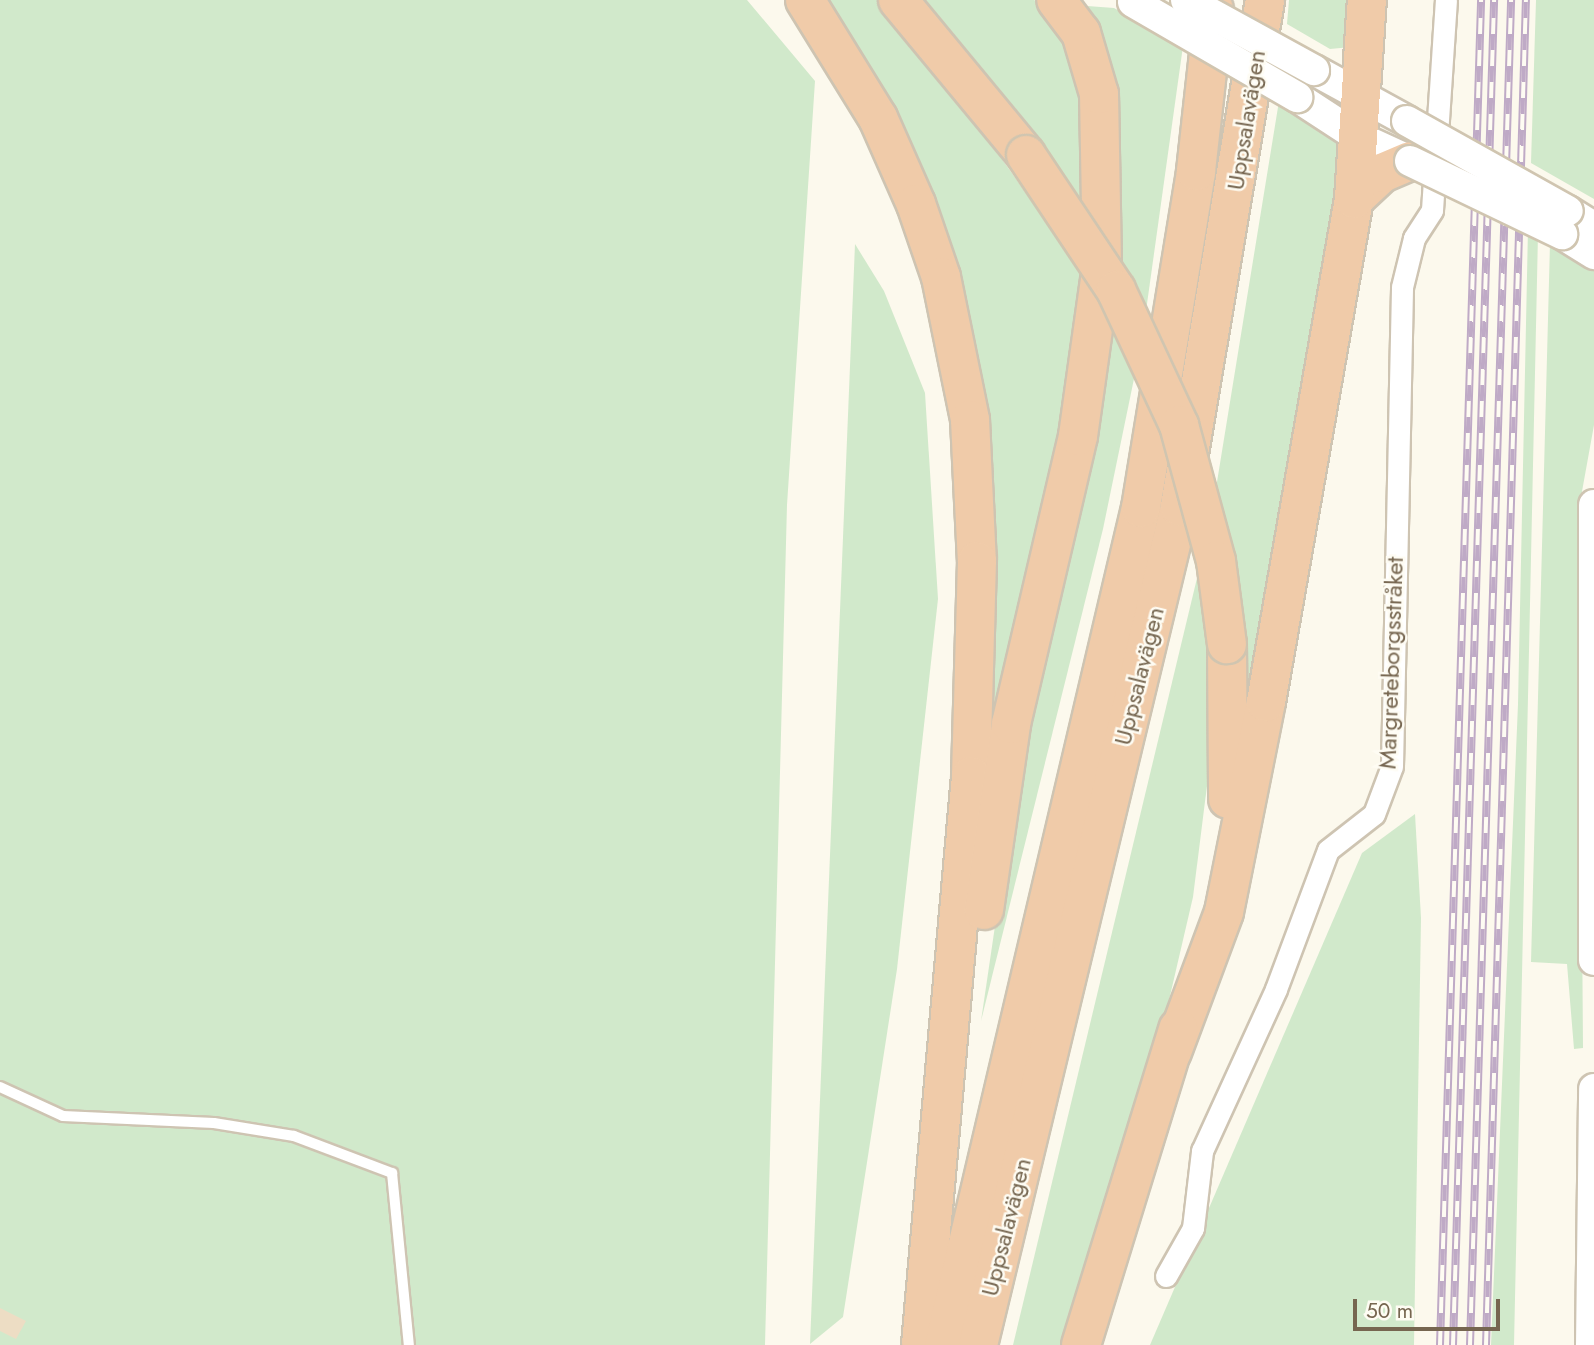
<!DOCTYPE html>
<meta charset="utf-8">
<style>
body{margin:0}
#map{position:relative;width:1594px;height:1345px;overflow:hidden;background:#fcf9ed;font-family:Jost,sans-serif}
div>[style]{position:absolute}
.green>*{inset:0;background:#d1e9cb}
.building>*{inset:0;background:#edddc4}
.roads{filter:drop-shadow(2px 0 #cec4b2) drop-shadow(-2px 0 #cec4b2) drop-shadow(0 2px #cec4b2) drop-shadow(0 -2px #cec4b2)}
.lane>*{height:10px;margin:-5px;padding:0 5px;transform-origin:5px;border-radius:5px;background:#fff}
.street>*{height:21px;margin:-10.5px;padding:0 10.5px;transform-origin:10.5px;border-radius:10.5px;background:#fff}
.secondary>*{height:30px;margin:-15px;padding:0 15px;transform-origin:15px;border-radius:15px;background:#fff}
.highway>*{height:38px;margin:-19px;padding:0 19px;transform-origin:19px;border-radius:19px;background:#f0cba9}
.rail>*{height:8px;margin-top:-4px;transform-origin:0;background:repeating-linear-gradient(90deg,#fefcf3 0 16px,#bfaac6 0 32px);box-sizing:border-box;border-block:2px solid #bfaac6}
.bridges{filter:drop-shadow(2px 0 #d0c5b0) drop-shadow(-2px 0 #d0c5b0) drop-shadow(0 2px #d0c5b0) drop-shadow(0 -2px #d0c5b0)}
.secondary-bridge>*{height:30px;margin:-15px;padding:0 15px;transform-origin:15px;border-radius:15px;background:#fff}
.highway-bridge>*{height:38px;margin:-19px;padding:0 19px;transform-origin:19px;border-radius:19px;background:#f0cba9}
span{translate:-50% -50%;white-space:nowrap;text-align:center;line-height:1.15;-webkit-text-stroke:5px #fefcf3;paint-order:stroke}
.street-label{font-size:24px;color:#766650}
.scale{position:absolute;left:1353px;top:1299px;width:147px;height:32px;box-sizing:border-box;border:4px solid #766650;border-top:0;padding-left:9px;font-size:21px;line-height:24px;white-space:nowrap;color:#766650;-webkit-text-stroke:5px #fefcf3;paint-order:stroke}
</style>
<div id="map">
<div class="green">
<div style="clip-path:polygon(0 0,747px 0,815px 81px,787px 505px,765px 1345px,0 1345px)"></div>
<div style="clip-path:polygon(822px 0,881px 0,927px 53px,1091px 285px,970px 948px,980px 407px)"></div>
<div style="clip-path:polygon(921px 0,1034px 0,1052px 11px,1075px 43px,1096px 226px,989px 79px)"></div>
<div style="clip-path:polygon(1289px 0,1357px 0,1351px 47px,1330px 49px,1287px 24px)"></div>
<div style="clip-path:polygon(1536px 0,1594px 0,1594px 199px,1531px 163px)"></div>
<div style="clip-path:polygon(1074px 5px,1114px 8px,1183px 46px,1146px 311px,1114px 255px)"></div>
<div style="clip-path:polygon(1279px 101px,1341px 139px,1336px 207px,1249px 715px,1244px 646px,1216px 488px)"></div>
<div style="clip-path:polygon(1528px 228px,1538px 234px,1514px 1345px,1491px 1345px,1518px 704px)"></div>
<div style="clip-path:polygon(1550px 243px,1594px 267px,1594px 425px,1579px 508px,1583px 1048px,1574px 1049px,1567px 964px,1531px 962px)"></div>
<div style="clip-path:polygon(855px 244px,884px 291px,925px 393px,938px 599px,897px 969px,843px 1317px,810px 1344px)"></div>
<div style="clip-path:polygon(1109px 316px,1136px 369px,1103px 529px,981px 1021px,1022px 743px)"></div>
<div style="clip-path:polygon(1198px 574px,1208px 648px,1210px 762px,1193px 897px,1166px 1013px,1065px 1345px,1013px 1345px)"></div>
<div style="clip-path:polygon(1415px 814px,1421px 918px,1414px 1345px,1150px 1345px,1362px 853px)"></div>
</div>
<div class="building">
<div style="clip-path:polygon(0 1308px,26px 1321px,16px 1339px,0 1331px)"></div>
</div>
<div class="roads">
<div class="lane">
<div style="left:0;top:1087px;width:69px;rotate:24.7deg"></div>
<div style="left:63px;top:1116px;width:151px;rotate:2.7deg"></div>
<div style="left:214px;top:1123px;width:81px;rotate:9.2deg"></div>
<div style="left:294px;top:1136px;width:105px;rotate:20.7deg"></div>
<div style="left:392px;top:1173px;width:173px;rotate:84.4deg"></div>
</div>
<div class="street">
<div style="left:1166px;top:1276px;width:55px;rotate:-60.6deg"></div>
<div style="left:1193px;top:1228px;width:78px;rotate:-83.3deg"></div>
<div style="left:1202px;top:1151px;width:178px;rotate:-65.4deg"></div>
<div style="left:1276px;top:989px;width:148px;rotate:-69.5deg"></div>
<div style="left:1328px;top:850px;width:58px;rotate:-38deg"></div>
<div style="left:1374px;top:814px;width:51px;rotate:-69.4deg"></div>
<div style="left:1392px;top:766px;width:479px;rotate:-88.8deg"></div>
<div style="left:1402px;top:287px;width:50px;rotate:-76.2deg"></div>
<div style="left:1414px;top:238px;width:33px;rotate:-57deg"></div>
<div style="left:1432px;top:210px;width:210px;rotate:-86.2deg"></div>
</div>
<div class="secondary">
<div style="left:1314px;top:70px;width:106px;rotate:28.7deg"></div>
<div style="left:1297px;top:97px;width:75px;rotate:33.1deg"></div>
<div style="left:1360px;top:138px;width:55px;rotate:24.7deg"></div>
<div style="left:1568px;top:211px;width:31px;rotate:32deg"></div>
<div style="left:1562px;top:234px;width:38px;rotate:32deg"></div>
<div style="left:1594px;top:505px;width:455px;rotate:90deg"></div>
<div style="left:1591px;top:1345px;width:256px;rotate:-89.3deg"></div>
</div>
<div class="highway">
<div style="left:805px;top:0;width:139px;rotate:58.3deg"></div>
<div style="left:878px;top:118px;width:94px;rotate:66.2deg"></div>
<div style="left:916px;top:204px;width:77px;rotate:71.1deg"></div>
<div style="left:941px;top:277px;width:146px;rotate:78.5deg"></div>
<div style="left:970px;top:420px;width:141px;rotate:87.2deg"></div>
<div style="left:977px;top:561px;width:215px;rotate:91.6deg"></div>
<div style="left:971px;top:776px;width:571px;rotate:95.02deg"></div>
<div style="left:898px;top:0;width:201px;rotate:50.4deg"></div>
<div style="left:1354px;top:199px;width:38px;rotate:-43deg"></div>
<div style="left:1382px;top:173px;width:30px;rotate:-23deg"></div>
<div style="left:1227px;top:644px;width:155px;rotate:89.6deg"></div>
<div style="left:984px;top:910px;width:188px;rotate:-81.7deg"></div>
<div style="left:1011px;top:724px;width:296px;rotate:-76.9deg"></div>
<div style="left:1078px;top:436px;width:173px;rotate:-82deg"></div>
<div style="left:1102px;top:265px;width:171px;rotate:-91deg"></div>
<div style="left:1099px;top:94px;width:64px;rotate:-106.4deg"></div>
<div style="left:1081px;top:33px;width:41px;rotate:-127.1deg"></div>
<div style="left:1172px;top:1052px;width:149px;rotate:-69.6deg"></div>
<div style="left:1224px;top:912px;width:214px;rotate:-78.7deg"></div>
<div style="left:1266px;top:702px;width:511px;rotate:-80.08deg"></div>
<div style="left:1354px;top:199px;width:199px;rotate:-86.3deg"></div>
<div style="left:944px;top:1345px;width:860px;rotate:-76.76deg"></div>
<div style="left:1141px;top:508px;width:341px;rotate:-80.7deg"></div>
<div style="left:1196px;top:171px;width:163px;rotate:-83.7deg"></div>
<div style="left:978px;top:1345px;width:862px;rotate:-76.45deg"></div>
<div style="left:1180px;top:507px;width:514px;rotate:-80.48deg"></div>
<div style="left:1081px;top:1345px;width:331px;rotate:-72.9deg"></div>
</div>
</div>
<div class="rail">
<div style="left:1440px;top:1345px;width:1346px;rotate:-88.25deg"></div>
<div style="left:1453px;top:1345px;width:1346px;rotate:-88.25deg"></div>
<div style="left:1470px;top:1345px;width:1346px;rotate:-88.25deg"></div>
<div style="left:1486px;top:1345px;width:1346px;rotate:-88.3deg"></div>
</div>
<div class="bridges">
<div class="secondary-bridge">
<div style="left:1186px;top:0;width:146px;rotate:28.7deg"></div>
<div style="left:1133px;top:2px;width:190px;rotate:30.1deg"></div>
<div style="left:1407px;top:121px;width:184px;rotate:29.2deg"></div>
<div style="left:1410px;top:161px;width:169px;rotate:25.7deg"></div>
</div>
<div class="highway-bridge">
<div style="left:1026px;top:155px;width:162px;rotate:56.3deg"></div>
<div style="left:1116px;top:290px;width:149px;rotate:65deg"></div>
<div style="left:1179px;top:425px;width:141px;rotate:74.8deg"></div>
<div style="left:1216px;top:561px;width:84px;rotate:82.5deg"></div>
</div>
</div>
<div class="street-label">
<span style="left:1246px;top:120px;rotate:-81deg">Uppsalavägen</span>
<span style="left:1391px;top:663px;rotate:-88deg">Margreteborgsstråket</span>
<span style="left:1139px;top:676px;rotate:-76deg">Uppsalavägen</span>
<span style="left:1006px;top:1227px;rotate:-76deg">Uppsalavägen</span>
</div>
<div class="scale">50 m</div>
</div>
